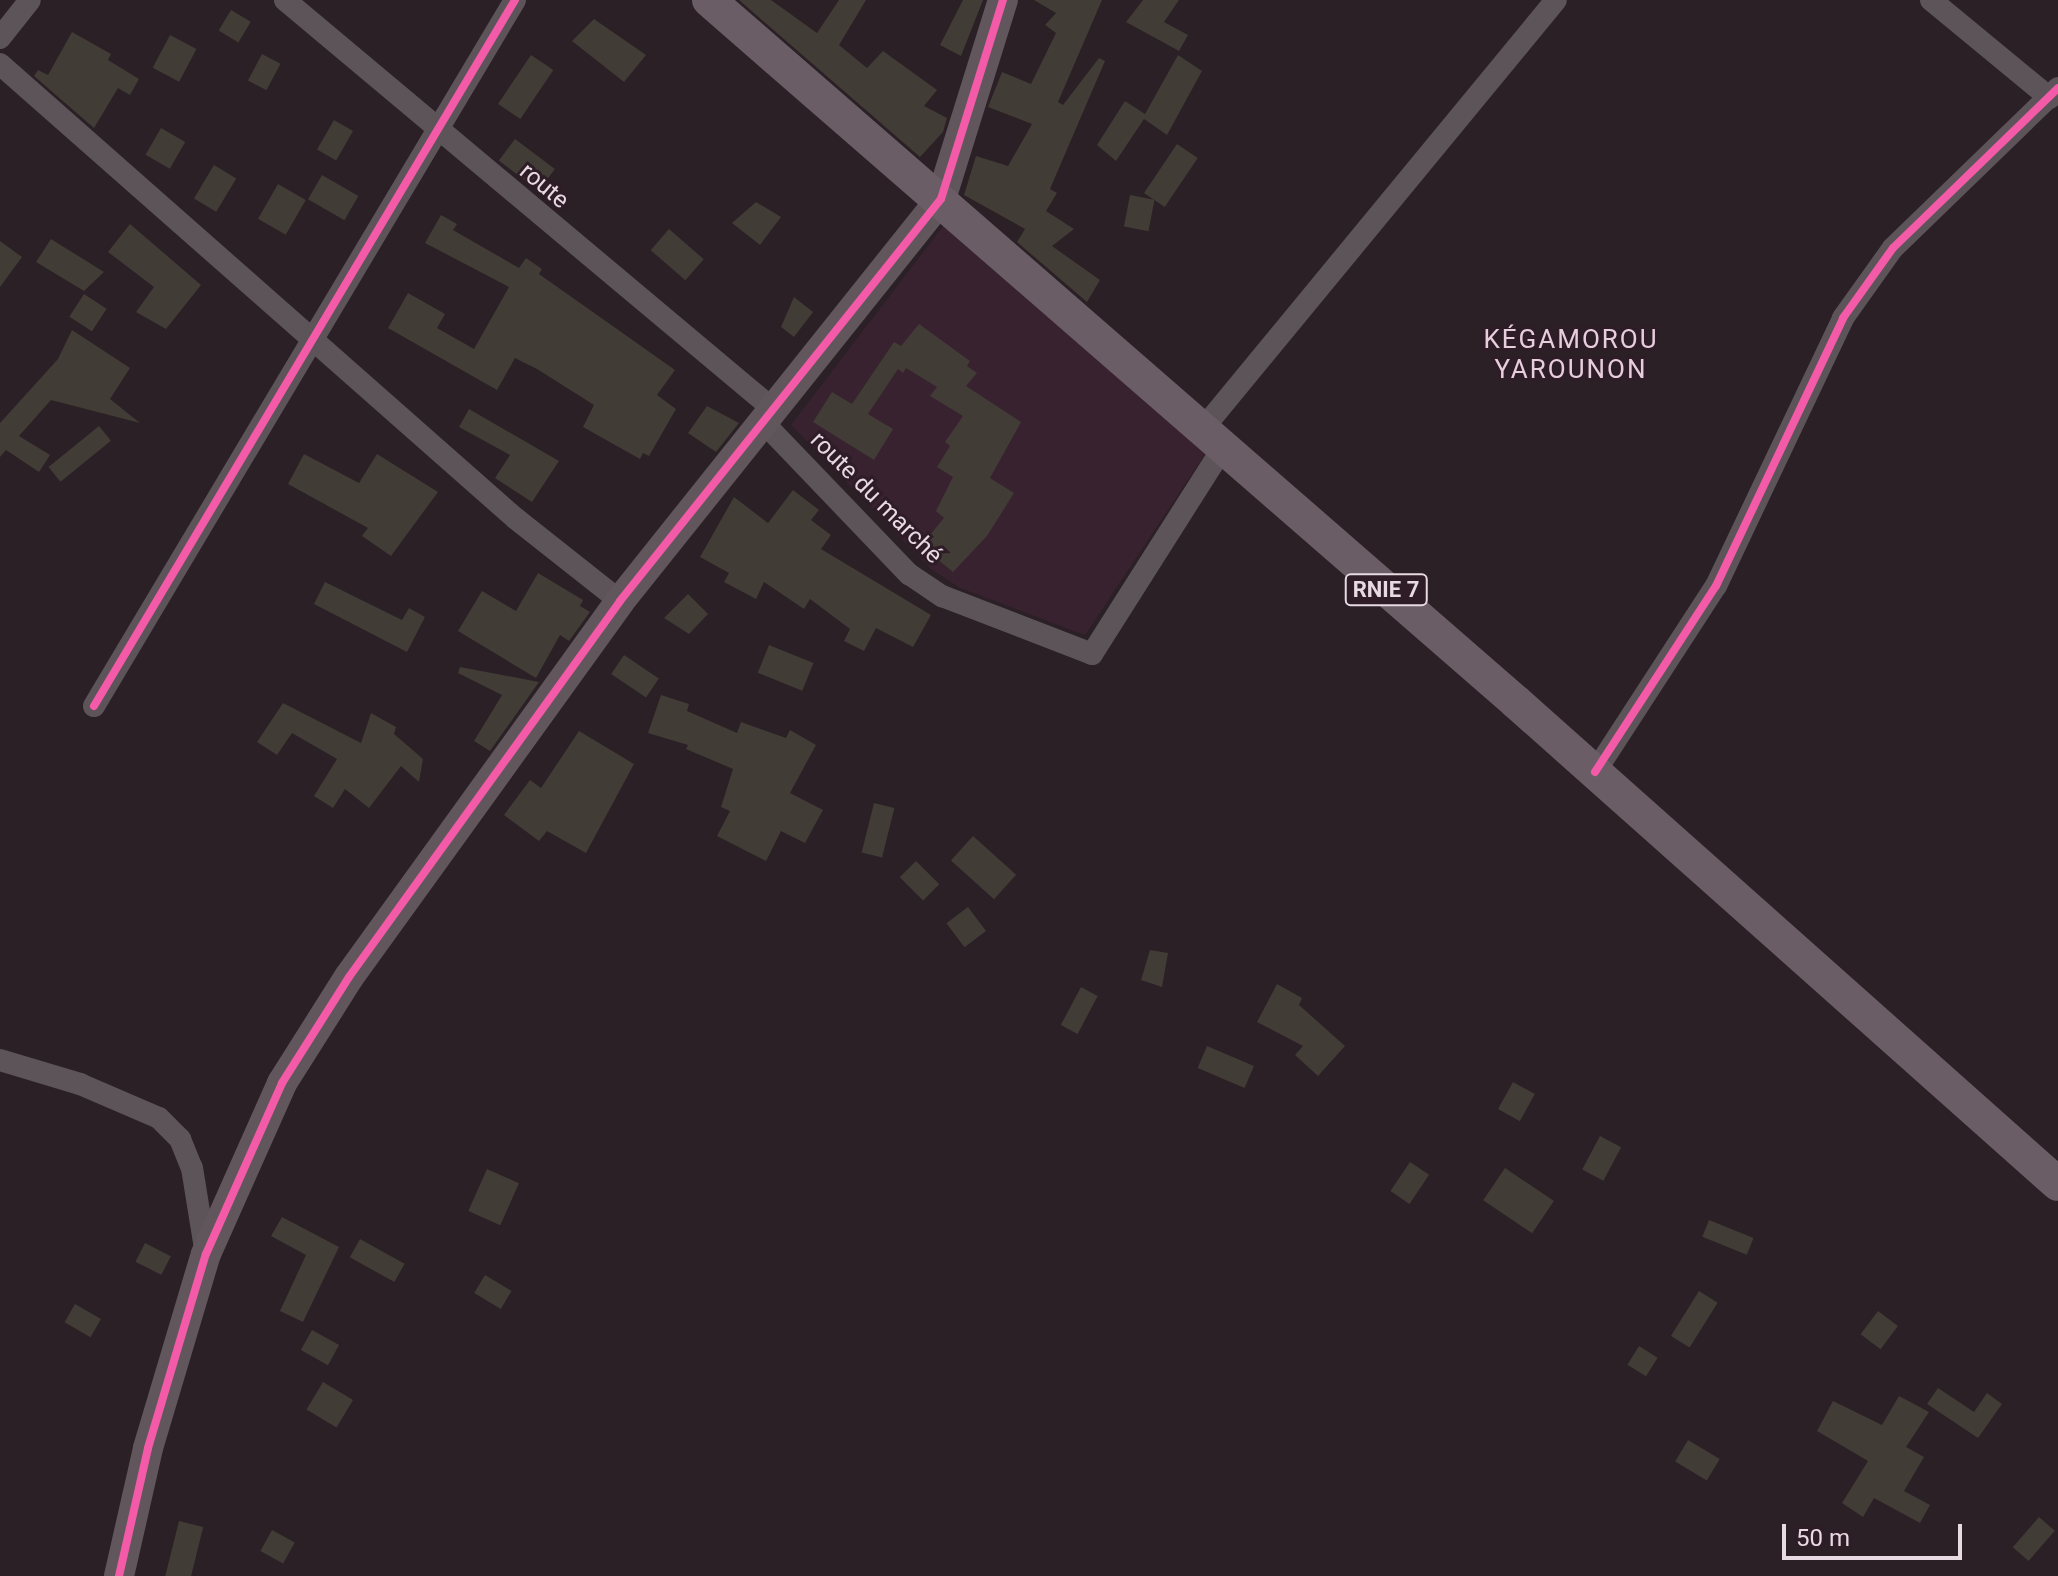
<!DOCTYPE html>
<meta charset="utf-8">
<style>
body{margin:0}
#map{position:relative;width:2058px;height:1576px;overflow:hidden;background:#2a2026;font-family:Roboto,sans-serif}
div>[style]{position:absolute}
.built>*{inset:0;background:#382230}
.building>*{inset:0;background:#413c35;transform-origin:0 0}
.street>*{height:22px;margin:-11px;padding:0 11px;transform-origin:11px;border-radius:11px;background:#5d545a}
.secondary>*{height:30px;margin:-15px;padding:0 15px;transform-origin:15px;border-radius:15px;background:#62565d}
.primary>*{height:34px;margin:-17px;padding:0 17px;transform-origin:17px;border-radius:17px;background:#6b5d66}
.cycleway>*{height:8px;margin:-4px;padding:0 4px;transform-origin:4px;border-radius:4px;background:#f35aa7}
span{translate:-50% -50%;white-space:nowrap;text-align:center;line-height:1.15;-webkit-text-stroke:6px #2e1c27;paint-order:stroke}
.shield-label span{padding:2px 6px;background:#2e1c27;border:2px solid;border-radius:6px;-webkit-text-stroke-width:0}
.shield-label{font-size:22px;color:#e7dae2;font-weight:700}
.street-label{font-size:24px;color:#e7dae2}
.neighbourhood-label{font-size:26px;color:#e7cedd;letter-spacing:2px}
.scale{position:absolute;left:1782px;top:1524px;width:180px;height:36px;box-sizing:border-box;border:4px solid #e7dae2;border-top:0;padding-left:10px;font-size:24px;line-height:28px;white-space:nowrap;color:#e7dae2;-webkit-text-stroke:6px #2e1c27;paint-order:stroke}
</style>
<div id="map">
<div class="built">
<div style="clip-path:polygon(947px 221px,1205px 454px,1085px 635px,960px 588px,931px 569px,791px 425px)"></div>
</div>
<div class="building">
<div style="clip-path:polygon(739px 0,771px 0,817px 33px,839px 0,866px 0,839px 45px,867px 68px,883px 51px,937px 90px,924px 106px,947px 118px,943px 132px,920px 157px)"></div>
<div style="clip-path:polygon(963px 0,983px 0,961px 56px,940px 45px)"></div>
<div style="clip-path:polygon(1034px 0,1102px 0,1058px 102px,1063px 105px,1099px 58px,1105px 61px,1050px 189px,1057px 193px,1046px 211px,1074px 229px,1052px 246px,1100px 280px,1087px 302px,1017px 242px,1025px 229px,964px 195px,976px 156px,1008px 166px,1032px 124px,988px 107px,1002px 72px,1031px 84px,1056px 33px,1045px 25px,1056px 13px)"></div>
<div style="clip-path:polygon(1143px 0,1179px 0,1164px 22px,1188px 35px,1179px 51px,1126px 22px)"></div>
<div style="left:231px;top:10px;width:23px;height:24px;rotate:31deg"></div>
<div style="clip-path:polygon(594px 19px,646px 55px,624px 82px,572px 41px)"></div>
<div style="clip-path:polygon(72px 32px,111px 54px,108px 60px,139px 79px,130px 95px,118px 88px,94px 128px,34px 76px,38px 70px,48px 75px)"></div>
<div style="left:170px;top:35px;width:30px;height:37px;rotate:28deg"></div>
<div style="left:262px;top:54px;width:21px;height:30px;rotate:28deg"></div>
<div style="left:531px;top:55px;width:27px;height:59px;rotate:34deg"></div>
<div style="clip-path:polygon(1178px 55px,1202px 71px,1167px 135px,1144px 119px,1116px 161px,1097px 145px,1125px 101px,1145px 114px)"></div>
<div style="left:334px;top:120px;width:22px;height:34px;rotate:30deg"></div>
<div style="left:161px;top:128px;width:28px;height:31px;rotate:30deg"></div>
<div style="left:515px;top:139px;width:50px;height:27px;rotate:37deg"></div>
<div style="left:1177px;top:144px;width:25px;height:59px;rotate:34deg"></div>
<div style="left:214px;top:165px;width:26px;height:39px;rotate:31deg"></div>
<div style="left:322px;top:175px;width:42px;height:28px;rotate:30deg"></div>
<div style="left:278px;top:184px;width:32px;height:40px;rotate:30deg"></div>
<div style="left:1130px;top:195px;width:25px;height:32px;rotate:11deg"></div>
<div style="clip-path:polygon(756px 202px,781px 217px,760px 245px,732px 223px)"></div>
<div style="clip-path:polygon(441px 215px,457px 224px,453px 230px,519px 268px,526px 258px,542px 269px,539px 274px,675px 370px,657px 395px,676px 409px,649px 456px,643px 453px,640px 459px,583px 427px,594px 405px,537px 369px,515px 358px,497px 390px,388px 328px,408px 293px,445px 314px,437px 328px,474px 349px,509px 287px,425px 243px)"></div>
<div style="clip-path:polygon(130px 224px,201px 285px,166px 329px,136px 312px,154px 287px,108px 252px)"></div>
<div style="left:669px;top:229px;width:46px;height:28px;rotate:41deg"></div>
<div style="clip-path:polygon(51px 239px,104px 272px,84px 291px,36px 262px)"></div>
<div style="clip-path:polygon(0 241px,22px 257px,0 287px)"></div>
<div style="left:84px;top:294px;width:27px;height:27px;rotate:33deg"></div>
<div style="clip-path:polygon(794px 297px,813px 312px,794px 337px,781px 327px)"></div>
<div style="clip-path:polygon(919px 324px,970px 361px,967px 366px,977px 373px,966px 386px,1021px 422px,990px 478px,1014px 493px,987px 536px,953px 572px,921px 546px,944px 518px,936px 511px,953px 477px,937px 467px,950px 446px,945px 442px,963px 416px,930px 396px,937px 387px,906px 368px,903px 373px,898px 369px,868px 414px,893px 429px,874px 460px,813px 422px,832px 392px,852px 404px,894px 342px,901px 346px)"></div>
<div style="clip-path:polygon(72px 330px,130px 368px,110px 399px,140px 423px,51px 400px,19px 436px,50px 455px,39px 472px,6px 450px,0 457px,0 423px,58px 359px)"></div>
<div style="clip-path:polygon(707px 406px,739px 423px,716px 452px,688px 433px)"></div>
<div style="clip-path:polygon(469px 409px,559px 461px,532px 502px,495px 478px,510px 455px,459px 427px)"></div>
<div style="left:99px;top:426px;width:19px;height:65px;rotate:51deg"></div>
<div style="clip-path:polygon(304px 454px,359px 483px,377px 454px,438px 492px,391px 556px,362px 536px,368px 528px,288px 484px)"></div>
<div style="clip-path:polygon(793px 490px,819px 510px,811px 520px,831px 535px,821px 549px,931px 615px,913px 647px,876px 628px,864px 651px,844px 641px,850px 629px,810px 599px,804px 609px,764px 582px,756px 599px,724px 582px,729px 573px,700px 557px,734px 497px,768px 523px)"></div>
<div style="clip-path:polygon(538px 573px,583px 600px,580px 606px,590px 612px,569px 641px,560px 635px,536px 678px,458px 631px,482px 591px,516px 611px)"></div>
<div style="clip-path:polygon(325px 582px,402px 620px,409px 608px,425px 617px,407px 652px,314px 604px)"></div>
<div style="clip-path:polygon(688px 594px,708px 614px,689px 634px,664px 618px)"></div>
<div style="left:769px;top:645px;width:48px;height:30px;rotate:22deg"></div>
<div style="left:624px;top:655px;width:42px;height:23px;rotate:34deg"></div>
<div style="clip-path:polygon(460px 667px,539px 682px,490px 751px,474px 741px,502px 695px,458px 673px)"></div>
<div style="clip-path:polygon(661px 695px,689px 704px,687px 711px,737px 733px,741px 722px,786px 738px,790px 730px,816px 745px,790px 793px,823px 810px,805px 843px,781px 831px,766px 861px,717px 836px,730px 811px,721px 807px,733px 769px,686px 749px,688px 745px,648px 733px)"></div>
<div style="clip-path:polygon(283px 703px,361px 743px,371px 713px,396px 727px,394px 734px,423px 759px,419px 782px,401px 766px,369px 808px,345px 789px,333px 808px,314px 796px,337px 759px,292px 733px,277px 755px,257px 742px)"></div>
<div style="clip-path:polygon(579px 731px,634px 764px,586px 853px,547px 831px,539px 841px,504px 815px,530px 780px,541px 788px)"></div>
<div style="left:874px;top:803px;width:21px;height:51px;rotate:14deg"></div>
<div style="left:973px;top:836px;width:58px;height:33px;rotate:42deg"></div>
<div style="left:916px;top:861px;width:33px;height:23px;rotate:45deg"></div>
<div style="left:968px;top:907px;width:30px;height:27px;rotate:53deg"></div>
<div style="clip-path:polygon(1150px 950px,1168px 953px,1162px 987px,1141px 980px)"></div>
<div style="clip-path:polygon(1277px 984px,1302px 998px,1299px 1005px,1345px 1046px,1318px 1076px,1295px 1055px,1303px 1046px,1257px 1022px)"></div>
<div style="left:1081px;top:987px;width:19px;height:43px;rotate:28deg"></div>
<div style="left:1207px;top:1046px;width:51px;height:24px;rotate:23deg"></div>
<div style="left:1513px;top:1082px;width:25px;height:31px;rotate:29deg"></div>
<div style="left:1600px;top:1136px;width:24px;height:38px;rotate:28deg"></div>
<div style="left:1410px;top:1162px;width:23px;height:35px;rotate:34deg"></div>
<div style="left:1505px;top:1168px;width:59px;height:39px;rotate:34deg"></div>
<div style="left:487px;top:1169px;width:35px;height:46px;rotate:24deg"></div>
<div style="clip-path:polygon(282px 1217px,339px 1247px,303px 1322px,280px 1311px,306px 1255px,271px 1236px)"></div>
<div style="left:1709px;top:1220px;width:48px;height:18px;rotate:22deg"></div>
<div style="left:360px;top:1239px;width:51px;height:21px;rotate:29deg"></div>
<div style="left:145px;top:1243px;width:29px;height:21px;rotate:27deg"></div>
<div style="left:485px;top:1275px;width:31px;height:21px;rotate:31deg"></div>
<div style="left:1699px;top:1291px;width:22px;height:53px;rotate:32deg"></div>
<div style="left:75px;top:1304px;width:30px;height:21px;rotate:30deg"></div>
<div style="left:1878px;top:1311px;width:25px;height:29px;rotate:37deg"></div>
<div style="left:312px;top:1330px;width:31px;height:23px;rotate:29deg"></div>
<div style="left:1639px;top:1346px;width:22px;height:22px;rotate:32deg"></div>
<div style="left:323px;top:1382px;width:35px;height:32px;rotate:31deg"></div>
<div style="clip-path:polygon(1938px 1388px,1974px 1412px,1987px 1393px,2002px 1404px,1978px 1438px,1927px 1404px)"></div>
<div style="clip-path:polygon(1899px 1396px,1929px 1412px,1906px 1447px,1924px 1457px,1904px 1491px,1930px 1505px,1920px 1523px,1874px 1498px,1863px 1517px,1842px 1503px,1868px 1461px,1817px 1431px,1833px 1401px,1882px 1425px)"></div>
<div style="left:1688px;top:1440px;width:37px;height:25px;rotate:31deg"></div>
<div style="left:2039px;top:1517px;width:21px;height:40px;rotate:41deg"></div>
<div style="left:179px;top:1521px;width:25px;height:57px;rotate:14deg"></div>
<div style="left:272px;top:1530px;width:26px;height:24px;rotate:29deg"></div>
</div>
<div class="street">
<div style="left:285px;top:0;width:637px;rotate:39.97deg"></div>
<div style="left:1931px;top:0;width:154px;rotate:39.5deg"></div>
<div style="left:0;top:38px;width:48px;rotate:-51.7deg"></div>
<div style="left:0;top:64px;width:687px;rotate:41.4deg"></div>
<div style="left:515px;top:518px;width:134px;rotate:38.3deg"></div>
<div style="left:763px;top:422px;width:211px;rotate:46.2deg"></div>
<div style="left:909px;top:574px;width:40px;rotate:34deg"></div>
<div style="left:942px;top:596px;width:161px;rotate:21.1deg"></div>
<div style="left:1092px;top:654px;width:243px;rotate:-57.6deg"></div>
<div style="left:1201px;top:431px;width:558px;rotate:-50.52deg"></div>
<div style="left:94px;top:706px;width:822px;rotate:-59.19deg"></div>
<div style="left:1595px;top:772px;width:222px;rotate:-57deg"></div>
<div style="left:1716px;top:586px;width:297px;rotate:-64.6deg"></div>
<div style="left:1843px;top:318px;width:86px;rotate:-54.5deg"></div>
<div style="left:1893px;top:248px;width:230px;rotate:-44.1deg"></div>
<div style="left:0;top:1060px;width:84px;rotate:16.7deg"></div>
<div style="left:80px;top:1084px;width:86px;rotate:23.3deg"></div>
<div style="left:159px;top:1118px;width:30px;rotate:45deg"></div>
<div style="left:180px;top:1139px;width:31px;rotate:68deg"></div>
<div style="left:192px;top:1168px;width:87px;rotate:80.8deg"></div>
</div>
<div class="secondary">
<div style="left:119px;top:1576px;width:131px;rotate:-77.2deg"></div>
<div style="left:148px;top:1448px;width:202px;rotate:-73.4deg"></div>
<div style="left:206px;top:1254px;width:187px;rotate:-66deg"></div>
<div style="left:282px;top:1083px;width:125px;rotate:-57.7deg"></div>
<div style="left:349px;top:977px;width:463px;rotate:-54.2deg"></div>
<div style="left:620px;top:601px;width:514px;rotate:-51.39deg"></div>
<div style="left:941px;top:199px;width:208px;rotate:-72.7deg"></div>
</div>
<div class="primary">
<div style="left:709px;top:0;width:1070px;rotate:41.02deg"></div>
<div style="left:1516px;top:702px;width:725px;rotate:41.65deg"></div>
</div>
<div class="cycleway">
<div style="left:94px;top:706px;width:822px;rotate:-59.19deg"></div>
<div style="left:1595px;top:772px;width:222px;rotate:-57deg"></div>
<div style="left:1716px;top:586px;width:297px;rotate:-64.6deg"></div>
<div style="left:1843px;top:318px;width:86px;rotate:-54.5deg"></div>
<div style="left:1893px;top:248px;width:230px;rotate:-44.1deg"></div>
<div style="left:119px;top:1576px;width:131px;rotate:-77.2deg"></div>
<div style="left:148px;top:1448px;width:202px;rotate:-73.4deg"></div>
<div style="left:206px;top:1254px;width:187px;rotate:-66deg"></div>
<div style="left:282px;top:1083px;width:125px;rotate:-57.7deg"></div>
<div style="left:349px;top:977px;width:463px;rotate:-54.2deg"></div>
<div style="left:620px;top:601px;width:514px;rotate:-51.39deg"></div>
<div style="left:941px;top:199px;width:208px;rotate:-72.7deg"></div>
</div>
<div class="shield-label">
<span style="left:1386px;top:590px">RNIE 7</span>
</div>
<div class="street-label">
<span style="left:544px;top:186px;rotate:40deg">route</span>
<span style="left:876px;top:498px;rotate:45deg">route du marché</span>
</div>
<div class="neighbourhood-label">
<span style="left:1571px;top:355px">KÉGAMOROU<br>YAROUNON</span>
</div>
<div class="scale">50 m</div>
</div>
